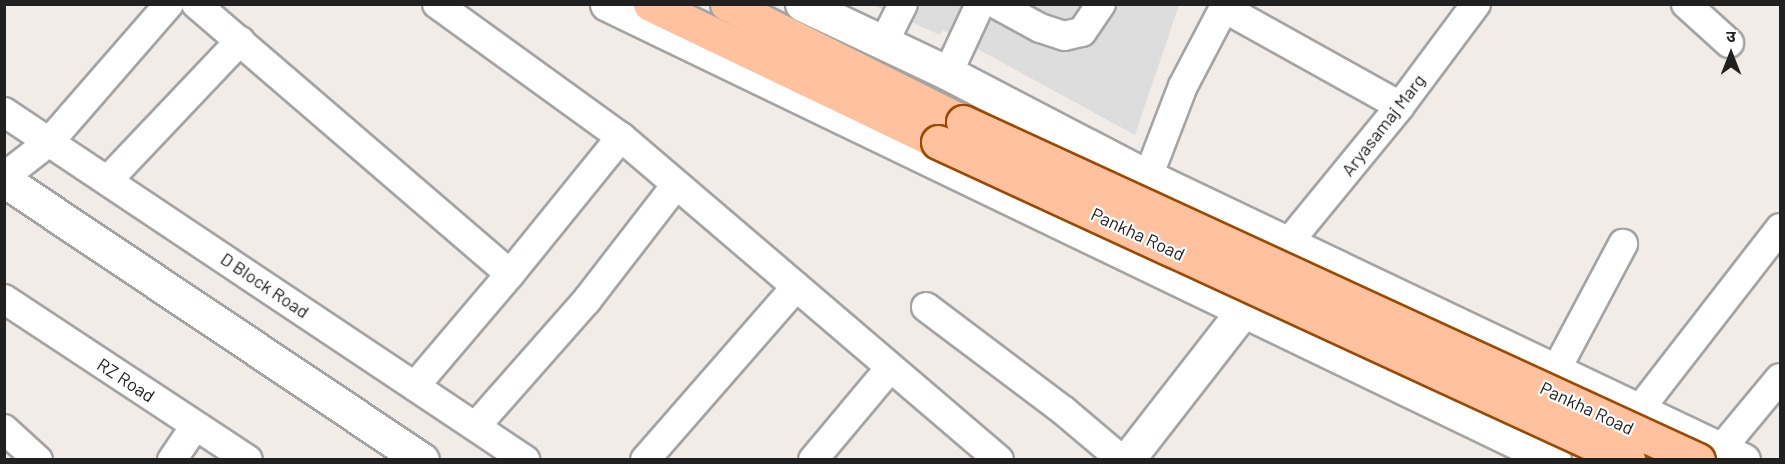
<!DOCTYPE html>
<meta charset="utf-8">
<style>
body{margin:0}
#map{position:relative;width:1785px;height:464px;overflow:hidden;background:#f1ece7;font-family:Barlow,"Noto Sans Devanagari",sans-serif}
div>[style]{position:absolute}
.residential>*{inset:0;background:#deddde}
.roads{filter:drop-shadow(2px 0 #a4a4a4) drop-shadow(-2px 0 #a4a4a4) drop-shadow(0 2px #a4a4a4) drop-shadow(0 -2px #a4a4a4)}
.minor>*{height:28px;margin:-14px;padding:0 14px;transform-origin:14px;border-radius:14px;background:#fff}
.tertiary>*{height:33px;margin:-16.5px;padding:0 16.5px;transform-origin:16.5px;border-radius:16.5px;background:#fff}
.primary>*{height:33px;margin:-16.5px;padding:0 16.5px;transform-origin:16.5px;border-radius:16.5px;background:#ffc19e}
.bridges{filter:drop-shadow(2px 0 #9d4900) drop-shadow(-2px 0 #9d4900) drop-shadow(0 2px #9d4900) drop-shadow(0 -2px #9d4900)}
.primary-bridge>*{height:33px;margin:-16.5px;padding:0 16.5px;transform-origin:16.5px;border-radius:16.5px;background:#ffc19e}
span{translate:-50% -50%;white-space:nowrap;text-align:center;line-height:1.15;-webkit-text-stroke:4.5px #fff;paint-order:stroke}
.street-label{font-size:18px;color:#202020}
.frame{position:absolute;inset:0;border:6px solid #202020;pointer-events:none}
.north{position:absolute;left:1701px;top:24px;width:60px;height:60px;-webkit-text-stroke:4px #fff;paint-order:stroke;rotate:0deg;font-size:16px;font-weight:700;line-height:24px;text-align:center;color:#202020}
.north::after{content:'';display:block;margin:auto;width:21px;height:27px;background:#202020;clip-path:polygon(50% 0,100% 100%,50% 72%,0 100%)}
</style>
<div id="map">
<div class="residential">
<div style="clip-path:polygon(873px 5px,1179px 5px,1135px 135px,943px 30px,940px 35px)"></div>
</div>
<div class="roads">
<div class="minor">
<div style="left:196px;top:4px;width:414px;rotate:40.7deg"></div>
<div style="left:510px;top:274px;width:147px;rotate:130.3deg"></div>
<div style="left:437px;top:4px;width:227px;rotate:35.9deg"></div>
<div style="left:621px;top:137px;width:176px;rotate:129deg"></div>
<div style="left:996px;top:4px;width:50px;rotate:28.6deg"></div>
<div style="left:1040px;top:28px;width:25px;rotate:18deg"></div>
<div style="left:1064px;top:36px;width:18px;rotate:-13deg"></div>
<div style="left:1082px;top:32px;width:34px;rotate:-56deg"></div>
<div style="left:1686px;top:4px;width:58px;rotate:42.2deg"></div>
<div style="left:884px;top:42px;width:42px;rotate:-63.4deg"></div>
<div style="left:948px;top:73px;width:76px;rotate:-65.1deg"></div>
<div style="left:4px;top:112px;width:627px;rotate:33.74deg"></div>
<div style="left:621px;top:137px;width:497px;rotate:40.5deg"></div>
<div style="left:4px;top:177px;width:58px;rotate:-38deg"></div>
<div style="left:50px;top:141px;width:181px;rotate:-49deg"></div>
<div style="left:1148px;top:177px;width:97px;rotate:-69deg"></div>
<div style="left:1183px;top:86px;width:88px;rotate:-62.3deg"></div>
<div style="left:1224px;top:8px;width:201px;rotate:29.1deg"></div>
<div style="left:108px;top:180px;width:192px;rotate:-46.5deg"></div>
<div style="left:1288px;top:243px;width:177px;rotate:-50.7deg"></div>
<div style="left:1400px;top:106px;width:127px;rotate:-53.3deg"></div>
<div style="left:4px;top:299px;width:292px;rotate:33.4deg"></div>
<div style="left:926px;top:307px;width:173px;rotate:37deg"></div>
<div style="left:1064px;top:411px;width:76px;rotate:40.2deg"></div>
<div style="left:1556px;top:370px;width:143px;rotate:-62deg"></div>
<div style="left:1639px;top:410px;width:230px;rotate:-52.2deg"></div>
<div style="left:476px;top:426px;width:168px;rotate:-48.6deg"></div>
<div style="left:587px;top:300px;width:145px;rotate:-52.3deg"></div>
<div style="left:4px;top:429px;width:46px;rotate:42.4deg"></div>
<div style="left:1721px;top:449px;width:92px;rotate:-50.3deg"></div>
<div style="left:172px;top:460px;width:41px;rotate:-55.9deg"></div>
<div style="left:645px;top:460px;width:230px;rotate:-48.9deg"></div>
<div style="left:813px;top:460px;width:120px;rotate:-50.1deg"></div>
</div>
<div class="tertiary">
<div style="left:607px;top:4px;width:1051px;rotate:25.71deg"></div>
<div style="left:802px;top:4px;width:161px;rotate:25.3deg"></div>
<div style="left:948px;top:73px;width:225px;rotate:27.5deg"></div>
<div style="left:1148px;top:177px;width:659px;rotate:25.44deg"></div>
<div style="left:4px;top:180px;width:503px;rotate:33.82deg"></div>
<div style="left:1127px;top:460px;width:212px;rotate:-52.1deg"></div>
</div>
<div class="primary">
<div style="left:650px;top:4px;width:319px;rotate:25.6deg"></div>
<div style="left:727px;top:4px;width:264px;rotate:26.6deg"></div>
</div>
</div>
<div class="bridges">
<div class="primary-bridge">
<div style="left:963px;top:122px;width:809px;rotate:24.7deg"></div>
<div style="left:938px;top:142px;width:760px;rotate:24.74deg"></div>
</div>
</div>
<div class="street-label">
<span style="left:1383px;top:125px;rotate:-52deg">Aryasamaj Marg</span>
<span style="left:1138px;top:234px;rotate:25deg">Pankha Road</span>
<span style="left:265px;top:285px;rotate:34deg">D Block Road</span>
<span style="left:126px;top:380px;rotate:33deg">RZ Road</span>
<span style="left:1587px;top:408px;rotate:25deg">Pankha Road</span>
</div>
<div class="frame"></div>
<div class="north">उ</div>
</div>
